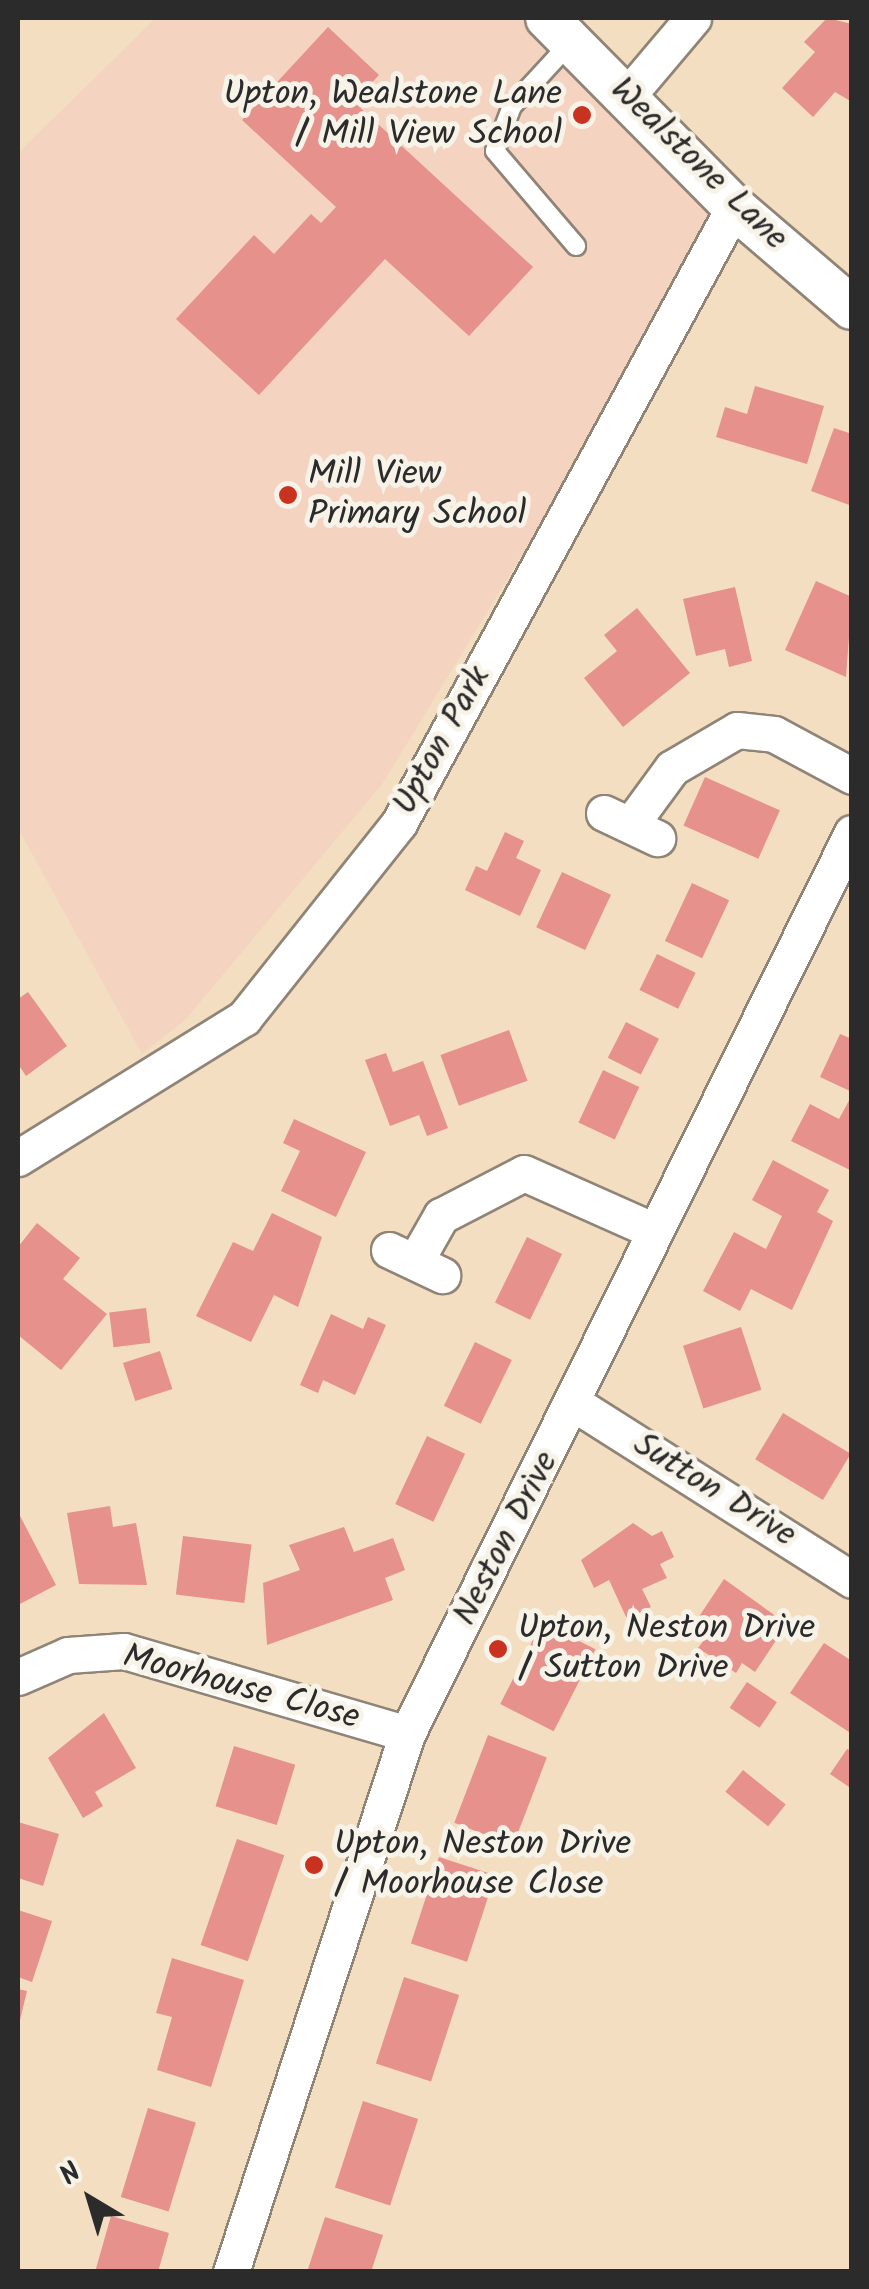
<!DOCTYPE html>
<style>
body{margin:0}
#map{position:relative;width:869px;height:2289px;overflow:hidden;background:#f3dec1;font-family:Kalam,sans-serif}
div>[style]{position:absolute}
.built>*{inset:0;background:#f4d3c0}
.building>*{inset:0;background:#e6918c;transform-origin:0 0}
.roads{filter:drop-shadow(2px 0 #8f8476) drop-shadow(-2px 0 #8f8476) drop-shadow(0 2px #8f8476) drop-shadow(0 -2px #8f8476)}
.service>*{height:18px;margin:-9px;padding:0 9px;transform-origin:9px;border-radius:9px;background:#fff}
.minor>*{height:35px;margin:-17.5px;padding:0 17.5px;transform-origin:17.5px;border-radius:17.5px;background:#fff}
.tertiary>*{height:42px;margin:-21px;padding:0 21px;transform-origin:21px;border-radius:21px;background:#fff}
.dots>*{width:28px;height:28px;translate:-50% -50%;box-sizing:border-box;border:5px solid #f7f3e8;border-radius:50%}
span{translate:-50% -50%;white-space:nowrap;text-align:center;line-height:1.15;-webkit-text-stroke:10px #f7f3e8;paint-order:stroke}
.poi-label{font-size:35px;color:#2b2b2b}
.right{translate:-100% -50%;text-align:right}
.left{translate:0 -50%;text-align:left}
.street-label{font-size:35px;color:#2b2b2b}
.frame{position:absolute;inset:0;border:20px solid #2b2b2b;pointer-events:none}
.north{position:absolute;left:40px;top:2149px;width:100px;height:100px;-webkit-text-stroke:8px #f7f3e8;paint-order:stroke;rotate:322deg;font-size:28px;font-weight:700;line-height:40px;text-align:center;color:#2b2b2b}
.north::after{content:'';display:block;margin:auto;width:35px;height:45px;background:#2b2b2b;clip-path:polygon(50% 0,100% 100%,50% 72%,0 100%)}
</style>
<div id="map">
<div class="built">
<div style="clip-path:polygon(156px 18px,547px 18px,734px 207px,383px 783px,186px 1019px,142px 1054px,18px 828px,18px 153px)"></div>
</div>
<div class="building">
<div style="clip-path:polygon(827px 18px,852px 24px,852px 102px,835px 92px,813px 117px,782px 88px,815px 52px,804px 42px)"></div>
<div style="clip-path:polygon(328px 27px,379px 75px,354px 102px,533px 267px,469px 336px,385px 259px,259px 395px,176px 319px,254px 235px,274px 254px,311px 214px,321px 223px,336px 207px,242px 120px)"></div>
<div style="clip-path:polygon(755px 386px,824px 406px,807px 464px,716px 437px,725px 407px,747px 414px)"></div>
<div style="clip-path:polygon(834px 428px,852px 434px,852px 506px,811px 491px)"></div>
<div style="clip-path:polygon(816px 581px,852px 597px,846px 677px,785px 650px)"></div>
<div style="clip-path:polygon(735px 587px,752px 661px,729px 667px,725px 649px,696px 656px,683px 599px)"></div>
<div style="clip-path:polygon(637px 608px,690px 673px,623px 727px,584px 678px,617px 651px,604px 635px)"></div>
<div style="left:705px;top:777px;width:82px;height:53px;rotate:24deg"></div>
<div style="clip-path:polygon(505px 832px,524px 841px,516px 858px,541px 870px,520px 916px,465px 890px,476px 866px,487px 871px)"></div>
<div style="left:562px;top:872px;width:54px;height:61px;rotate:25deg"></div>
<div style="left:692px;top:883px;width:41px;height:64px;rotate:25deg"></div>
<div style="left:657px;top:954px;width:43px;height:40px;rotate:26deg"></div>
<div style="clip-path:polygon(28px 992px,67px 1046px,26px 1076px,18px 1064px,18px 999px)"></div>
<div style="left:626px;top:1022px;width:37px;height:40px;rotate:27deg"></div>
<div style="left:509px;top:1030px;width:54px;height:73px;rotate:70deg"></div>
<div style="clip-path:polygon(840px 1034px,852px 1039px,852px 1092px,820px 1077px)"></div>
<div style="clip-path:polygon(386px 1053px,393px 1072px,423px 1061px,448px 1128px,427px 1136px,419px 1115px,390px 1126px,365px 1060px)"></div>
<div style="left:603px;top:1070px;width:40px;height:58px;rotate:25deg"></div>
<div style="clip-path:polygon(852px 1095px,852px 1171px,791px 1141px,810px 1104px,839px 1119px)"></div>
<div style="clip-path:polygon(294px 1119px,366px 1152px,336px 1217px,281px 1191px,300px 1151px,283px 1143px)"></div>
<div style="clip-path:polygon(773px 1160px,829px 1190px,817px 1212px,833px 1221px,792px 1310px,751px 1289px,740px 1311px,703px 1291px,734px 1232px,766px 1249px,782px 1216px,752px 1200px)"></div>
<div style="clip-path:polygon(272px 1213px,322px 1237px,298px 1307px,274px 1295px,251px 1342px,196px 1316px,233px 1242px,253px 1251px)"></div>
<div style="clip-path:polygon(37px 1223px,80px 1258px,63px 1279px,107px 1314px,61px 1370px,18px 1335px,18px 1247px)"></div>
<div style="left:527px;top:1237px;width:39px;height:73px;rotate:26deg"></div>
<div style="left:146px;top:1308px;width:35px;height:37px;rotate:83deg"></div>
<div style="clip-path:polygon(331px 1314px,363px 1329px,368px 1317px,386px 1325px,355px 1395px,323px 1380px,318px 1393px,300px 1385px)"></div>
<div style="left:741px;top:1327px;width:66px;height:61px;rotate:72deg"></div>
<div style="left:475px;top:1342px;width:41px;height:71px;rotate:26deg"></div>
<div style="left:160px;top:1351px;width:40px;height:39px;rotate:72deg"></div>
<div style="left:783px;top:1413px;width:79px;height:54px;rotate:31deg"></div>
<div style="left:427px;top:1436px;width:42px;height:75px;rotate:25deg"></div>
<div style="clip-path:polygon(110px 1506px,113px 1527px,136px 1523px,147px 1585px,79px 1584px,67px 1513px)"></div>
<div style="clip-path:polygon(18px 1512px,56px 1585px,18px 1605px)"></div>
<div style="clip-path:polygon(633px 1523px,652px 1536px,662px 1531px,674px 1557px,660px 1564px,667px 1578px,642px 1589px,651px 1607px,627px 1619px,609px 1580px,594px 1588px,581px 1560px)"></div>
<div style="clip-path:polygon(344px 1527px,354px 1552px,393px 1538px,405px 1570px,385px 1578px,393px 1600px,267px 1645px,263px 1583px,300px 1570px,289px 1545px)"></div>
<div style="left:183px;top:1536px;width:69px;height:59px;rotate:7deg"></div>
<div style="clip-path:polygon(724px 1579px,787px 1624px,755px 1672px,742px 1663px,736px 1673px,698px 1648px,704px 1640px,690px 1630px)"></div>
<div style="left:542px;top:1622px;width:60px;height:92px;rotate:27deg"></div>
<div style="clip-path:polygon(824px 1643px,852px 1661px,852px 1734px,790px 1693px)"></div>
<div style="left:747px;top:1682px;width:36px;height:31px;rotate:34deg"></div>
<div style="clip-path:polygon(104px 1713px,136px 1768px,95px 1792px,103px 1806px,83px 1818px,48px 1758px)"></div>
<div style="left:488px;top:1735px;width:63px;height:94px;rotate:21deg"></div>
<div style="left:234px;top:1746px;width:64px;height:63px;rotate:17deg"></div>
<div style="clip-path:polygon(847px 1749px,852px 1751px,852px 1789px,830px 1774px)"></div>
<div style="left:743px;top:1770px;width:55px;height:28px;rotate:39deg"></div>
<div style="clip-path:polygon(18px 1822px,59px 1834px,43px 1886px,18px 1878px)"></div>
<div style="left:237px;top:1839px;width:50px;height:112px;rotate:19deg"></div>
<div style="left:439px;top:1857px;width:59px;height:91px;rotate:18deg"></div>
<div style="clip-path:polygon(18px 1910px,52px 1921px,32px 1982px,18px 1977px)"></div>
<div style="clip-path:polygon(172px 1958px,244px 1980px,211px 2087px,157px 2070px,172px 2017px,156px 2013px)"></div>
<div style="left:404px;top:1977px;width:58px;height:91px;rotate:18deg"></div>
<div style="clip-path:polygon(18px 1989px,27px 1991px,19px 2024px,18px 2024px)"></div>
<div style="left:363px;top:2101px;width:58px;height:91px;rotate:18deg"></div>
<div style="left:148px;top:2108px;width:50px;height:93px;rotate:17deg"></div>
<div style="clip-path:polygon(111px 2216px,169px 2233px,158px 2272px,95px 2272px)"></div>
<div style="clip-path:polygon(325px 2217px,383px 2235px,371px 2272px,307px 2272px)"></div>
</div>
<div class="roads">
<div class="service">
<div style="left:570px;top:43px;width:86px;rotate:132.6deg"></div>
<div style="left:512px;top:106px;width:48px;rotate:110.7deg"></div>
<div style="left:495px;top:151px;width:125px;rotate:49.5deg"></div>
</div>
<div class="minor">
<div style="left:628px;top:95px;width:101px;rotate:-49.8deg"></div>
<div style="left:604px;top:813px;width:59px;rotate:25.3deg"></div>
<div style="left:631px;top:824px;width:69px;rotate:-53.8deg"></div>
<div style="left:672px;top:768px;width:75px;rotate:-30.3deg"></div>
<div style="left:737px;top:730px;width:37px;rotate:6deg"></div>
<div style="left:774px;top:734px;width:89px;rotate:28.3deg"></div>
<div style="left:18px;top:1158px;width:266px;rotate:-31.8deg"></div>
<div style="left:244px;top:1018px;width:249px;rotate:-51.5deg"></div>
<div style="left:399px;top:823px;width:701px;rotate:-61.46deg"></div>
<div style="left:389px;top:1250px;width:59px;rotate:25.3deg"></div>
<div style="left:416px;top:1260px;width:51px;rotate:-60.4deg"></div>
<div style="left:441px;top:1216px;width:93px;rotate:-27.4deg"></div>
<div style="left:524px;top:1173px;width:142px;rotate:24deg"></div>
<div style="left:575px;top:1404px;width:328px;rotate:32.4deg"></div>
<div style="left:18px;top:1677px;width:55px;rotate:-23.7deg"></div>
<div style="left:68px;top:1655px;width:56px;rotate:-4.1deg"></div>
<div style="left:124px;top:1651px;width:295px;rotate:16.3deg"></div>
<div style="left:231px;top:2272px;width:566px;rotate:-71.89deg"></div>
<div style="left:407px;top:1734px;width:1005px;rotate:-63.72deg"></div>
</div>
<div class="tertiary">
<div style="left:547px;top:18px;width:266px;rotate:45.3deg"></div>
<div style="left:734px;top:207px;width:155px;rotate:40.6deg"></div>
</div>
</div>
<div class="dots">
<div style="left:582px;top:115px;background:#c8321e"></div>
<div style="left:288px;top:495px;background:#c8321e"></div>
<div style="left:498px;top:1649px;background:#c8321e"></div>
<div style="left:314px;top:1865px;background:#c8321e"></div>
</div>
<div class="poi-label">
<span class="right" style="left:562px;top:115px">Upton, Wealstone Lane<br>/ Mill View School</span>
<span class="left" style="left:308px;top:495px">Mill View<br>Primary School</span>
<span class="left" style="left:518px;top:1649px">Upton, Neston Drive<br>/ Sutton Drive</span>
<span class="left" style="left:334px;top:1865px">Upton, Neston Drive<br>/ Moorhouse Close</span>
</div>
<div class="street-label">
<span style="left:698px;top:165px;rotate:44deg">Wealstone Lane</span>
<span style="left:443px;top:741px;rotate:-61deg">Upton Park</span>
<span style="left:714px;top:1491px;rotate:32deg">Sutton Drive</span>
<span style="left:507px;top:1539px;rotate:-63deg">Neston Drive</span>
<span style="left:241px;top:1688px;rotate:15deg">Moorhouse Close</span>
</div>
<div class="frame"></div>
<div class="north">N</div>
</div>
